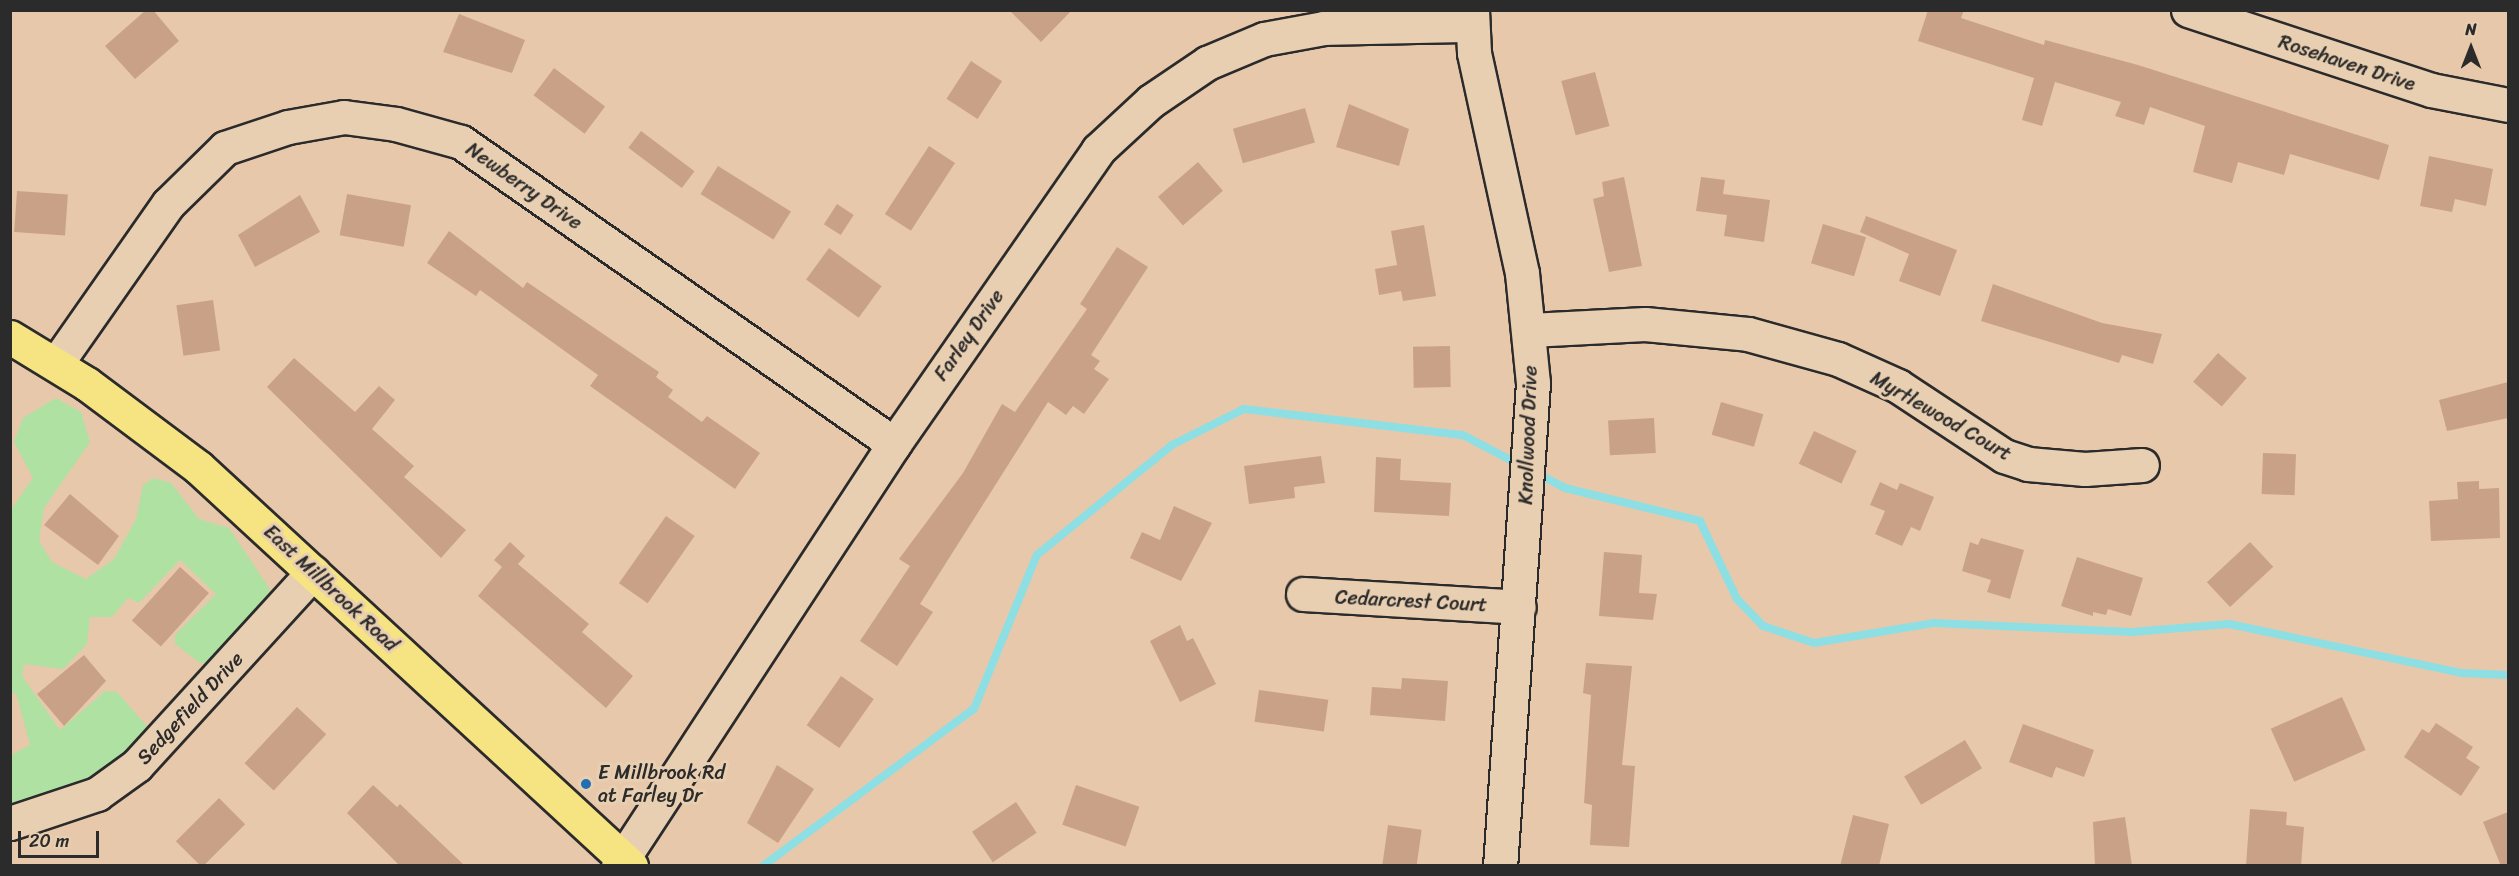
<!DOCTYPE html>
<style>
body{margin:0}
#map{position:relative;width:2519px;height:876px;overflow:hidden;background:#e8c8aa;font-family:Sriracha,sans-serif}
div>[style]{position:absolute}
.green>*{inset:0;background:#afe1a2}
.stream>*{height:8px;margin:-4px;padding:0 4px;transform-origin:4px;border-radius:4px;background:#8ddfe3}
.building>*{inset:0;background:#c9a187;transform-origin:0 0}
.roads{filter:drop-shadow(2px 0 #2b2b2b) drop-shadow(-2px 0 #2b2b2b) drop-shadow(0 2px #2b2b2b) drop-shadow(0 -2px #2b2b2b)}
.minor>*{height:33px;margin:-16.5px;padding:0 16.5px;transform-origin:16.5px;border-radius:16.5px;background:#e9cfb1}
.major>*{height:33px;margin:-16.5px;padding:0 16.5px;transform-origin:16.5px;border-radius:16.5px;background:#f6e381}
.dots>*{width:16px;height:16px;translate:-50% -50%;box-sizing:border-box;border:3px solid #e9cfb1;border-radius:50%}
span{translate:-50% -50%;white-space:nowrap;text-align:center;line-height:1.15;-webkit-text-stroke:6px #e9cfb1;paint-order:stroke}
.street-label{font-size:20px;color:#2b2b2b}
.poi-label{font-size:20px;color:#2b2b2b}
.left{translate:0 -50%;text-align:left}
.frame{position:absolute;inset:0;border:12px solid #2b2b2b;pointer-events:none}
.north{position:absolute;left:2441px;top:18px;width:60px;height:60px;-webkit-text-stroke:4px #e9cfb1;paint-order:stroke;rotate:0deg;font-size:16px;font-weight:700;line-height:24px;text-align:center;color:#2b2b2b}
.north::after{content:'';display:block;margin:auto;width:21px;height:27px;background:#2b2b2b;clip-path:polygon(50% 0,100% 100%,50% 72%,0 100%)}
.scale{position:absolute;left:18px;top:831px;width:81px;height:27px;box-sizing:border-box;border:3px solid #2b2b2b;border-top:0;padding-left:8px;font-size:18px;line-height:21px;white-space:nowrap;color:#2b2b2b;-webkit-text-stroke:4px #e9cfb1;paint-order:stroke}
</style>
<div id="map">
<div class="green">
<div style="clip-path:polygon(56px 398px,81px 412px,90px 442px,44px 508px,39px 541px,52px 562px,86px 579px,114px 559px,136px 519px,143px 485px,154px 478px,171px 483px,199px 519px,229px 528px,270px 589px,267px 603px,225px 663px,200px 663px,175px 644px,175px 635px,216px 594px,180px 560px,139px 603px,128px 598px,112px 617px,90px 617px,87px 644px,63px 669px,24px 664px,22px 676px,60px 730px,105px 691px,117px 692px,152px 732px,115px 773px,36px 804px,24px 800px,11px 804px,11px 755px,30px 745px,16px 693px,11px 694px,10px 511px,33px 478px,14px 442px,23px 418px)"></div>
</div>
<div class="stream">
<div style="left:1534px;top:472px;width:35px;rotate:27deg"></div>
<div style="left:1565px;top:488px;width:139px;rotate:13.7deg"></div>
<div style="left:1700px;top:521px;width:86px;rotate:64.6deg"></div>
<div style="left:1737px;top:599px;width:37px;rotate:46deg"></div>
<div style="left:1763px;top:626px;width:54px;rotate:18.4deg"></div>
<div style="left:1814px;top:643px;width:122px;rotate:-9.5deg"></div>
<div style="left:1934px;top:623px;width:198px;rotate:2.6deg"></div>
<div style="left:2132px;top:632px;width:97px;rotate:-4.7deg"></div>
<div style="left:2229px;top:624px;width:237px;rotate:11.9deg"></div>
<div style="left:2461px;top:673px;width:47px;rotate:2.4deg"></div>
<div style="left:763px;top:866px;width:263px;rotate:-36.7deg"></div>
<div style="left:974px;top:709px;width:166px;rotate:-67.8deg"></div>
<div style="left:1037px;top:555px;width:174px;rotate:-39.2deg"></div>
<div style="left:1172px;top:445px;width:80px;rotate:-26.6deg"></div>
<div style="left:1244px;top:409px;width:221px;rotate:6.8deg"></div>
<div style="left:1463px;top:435px;width:64px;rotate:27.8deg"></div>
</div>
<div class="building">
<div style="clip-path:polygon(146px 10px,153px 10px,179px 41px,135px 79px,105px 46px)"></div>
<div style="clip-path:polygon(1009px 10px,1072px 10px,1041px 42px)"></div>
<div style="clip-path:polygon(1928px 10px,1964px 10px,1961px 18px,2044px 45px,2045px 40px,2138px 65px,2389px 145px,2379px 180px,2290px 154px,2284px 175px,2238px 162px,2232px 183px,2193px 172px,2205px 126px,2150px 107px,2144px 125px,2115px 116px,2121px 102px,2055px 82px,2042px 126px,2022px 120px,2034px 78px,1918px 41px)"></div>
<div style="clip-path:polygon(459px 14px,525px 40px,512px 73px,443px 52px)"></div>
<div style="left:971px;top:61px;width:37px;height:45px;rotate:33deg"></div>
<div style="left:554px;top:68px;width:64px;height:34px;rotate:37deg"></div>
<div style="left:1595px;top:72px;width:56px;height:35px;rotate:75deg"></div>
<div style="clip-path:polygon(1349px 104px,1409px 129px,1399px 166px,1336px 147px)"></div>
<div style="left:1305px;top:108px;width:36px;height:75px;rotate:74deg"></div>
<div style="left:641px;top:131px;width:67px;height:21px;rotate:37deg"></div>
<div style="left:929px;top:146px;width:31px;height:81px;rotate:33deg"></div>
<div style="clip-path:polygon(2429px 156px,2493px 169px,2486px 206px,2455px 199px,2452px 212px,2420px 206px)"></div>
<div style="left:1198px;top:162px;width:38px;height:53px;rotate:49deg"></div>
<div style="left:718px;top:166px;width:86px;height:33px;rotate:32deg"></div>
<div style="clip-path:polygon(1624px 177px,1642px 266px,1609px 272px,1593px 199px,1604px 196px,1602px 182px)"></div>
<div style="clip-path:polygon(1701px 177px,1725px 180px,1723px 194px,1770px 200px,1764px 242px,1724px 236px,1727px 215px,1696px 211px)"></div>
<div style="left:17px;top:191px;width:51px;height:41px;rotate:4deg"></div>
<div style="left:347px;top:194px;width:65px;height:42px;rotate:10deg"></div>
<div style="clip-path:polygon(300px 195px,320px 232px,255px 267px,238px 235px)"></div>
<div style="left:837px;top:204px;width:20px;height:24px;rotate:33deg"></div>
<div style="clip-path:polygon(1866px 216px,1957px 250px,1940px 296px,1899px 281px,1909px 254px,1860px 232px)"></div>
<div style="left:1823px;top:224px;width:45px;height:41px;rotate:17deg"></div>
<div style="clip-path:polygon(1424px 225px,1436px 296px,1403px 301px,1401px 291px,1379px 295px,1375px 269px,1397px 265px,1391px 231px)"></div>
<div style="clip-path:polygon(449px 231px,523px 288px,527px 282px,659px 372px,656px 377px,673px 390px,668px 397px,702px 422px,707px 416px,760px 453px,735px 489px,590px 386px,598px 375px,480px 290px,476px 296px,427px 263px)"></div>
<div style="clip-path:polygon(1117px 247px,1148px 267px,1091px 355px,1100px 361px,1094px 369px,1109px 379px,1084px 414px,1073px 406px,1066px 415px,1048px 402px,920px 604px,933px 612px,897px 666px,860px 641px,910px 566px,899px 559px,963px 473px,1002px 404px,1015px 412px,1087px 309px,1080px 304px)"></div>
<div style="left:829px;top:248px;width:65px;height:39px;rotate:36deg"></div>
<div style="clip-path:polygon(1993px 284px,2102px 323px,2162px 334px,2153px 364px,2122px 355px,2119px 363px,1981px 321px)"></div>
<div style="left:213px;top:300px;width:51px;height:37px;rotate:82deg"></div>
<div style="left:1450px;top:346px;width:41px;height:37px;rotate:89deg"></div>
<div style="left:2218px;top:353px;width:38px;height:38px;rotate:41deg"></div>
<div style="clip-path:polygon(294px 358px,355px 412px,379px 386px,395px 400px,372px 429px,414px 466px,404px 477px,466px 530px,441px 558px,267px 387px)"></div>
<div style="clip-path:polygon(2508px 382px,2508px 418px,2447px 431px,2439px 400px)"></div>
<div style="left:1721px;top:402px;width:44px;height:34px;rotate:16deg"></div>
<div style="left:1654px;top:418px;width:35px;height:46px;rotate:87deg"></div>
<div style="left:1814px;top:431px;width:47px;height:36px;rotate:25deg"></div>
<div style="left:2263px;top:453px;width:33px;height:41px;rotate:2deg"></div>
<div style="clip-path:polygon(1321px 456px,1325px 483px,1294px 487px,1295px 498px,1249px 504px,1244px 466px)"></div>
<div style="clip-path:polygon(1376px 457px,1401px 459px,1400px 480px,1451px 483px,1449px 516px,1374px 512px)"></div>
<div style="clip-path:polygon(2479px 481px,2479px 489px,2499px 488px,2500px 538px,2431px 541px,2429px 501px,2458px 499px,2457px 482px)"></div>
<div style="clip-path:polygon(1880px 482px,1897px 490px,1900px 483px,1934px 497px,1920px 531px,1911px 527px,1902px 546px,1875px 534px,1885px 511px,1870px 505px)"></div>
<div style="clip-path:polygon(70px 494px,119px 536px,98px 565px,44px 525px)"></div>
<div style="clip-path:polygon(1174px 506px,1212px 523px,1181px 581px,1130px 558px,1142px 532px,1160px 540px)"></div>
<div style="left:666px;top:516px;width:35px;height:82px;rotate:35deg"></div>
<div style="clip-path:polygon(1981px 538px,2024px 550px,2010px 599px,1987px 592px,1991px 580px,1962px 571px,1970px 542px,1978px 545px)"></div>
<div style="clip-path:polygon(510px 542px,525px 556px,518px 564px,589px 624px,582px 632px,633px 676px,606px 708px,478px 596px,502px 567px,494px 560px)"></div>
<div style="left:2250px;top:542px;width:34px;height:59px;rotate:47deg"></div>
<div style="clip-path:polygon(1604px 552px,1642px 555px,1639px 593px,1657px 594px,1653px 620px,1599px 616px)"></div>
<div style="clip-path:polygon(2077px 557px,2143px 578px,2131px 616px,2108px 609px,2106px 615px,2093px 612px,2093px 616px,2061px 606px)"></div>
<div style="left:180px;top:567px;width:39px;height:72px;rotate:42deg"></div>
<div style="clip-path:polygon(1180px 625px,1187px 641px,1193px 638px,1216px 684px,1180px 702px,1150px 641px)"></div>
<div style="clip-path:polygon(84px 655px,106px 681px,64px 726px,37px 694px)"></div>
<div style="clip-path:polygon(1586px 663px,1632px 666px,1622px 765px,1635px 766px,1629px 847px,1590px 845px,1592px 805px,1584px 803px,1591px 695px,1583px 693px)"></div>
<div style="left:841px;top:676px;width:40px;height:60px;rotate:35deg"></div>
<div style="clip-path:polygon(1402px 678px,1448px 681px,1445px 721px,1370px 715px,1372px 687px,1401px 689px)"></div>
<div style="left:1259px;top:690px;width:70px;height:32px;rotate:8deg"></div>
<div style="left:2342px;top:697px;width:58px;height:78px;rotate:66deg"></div>
<div style="left:297px;top:707px;width:40px;height:77px;rotate:43deg"></div>
<div style="clip-path:polygon(2436px 723px,2473px 747px,2466px 758px,2480px 767px,2461px 796px,2404px 757px,2422px 729px,2429px 733px)"></div>
<div style="clip-path:polygon(2023px 724px,2094px 750px,2084px 777px,2056px 767px,2052px 778px,2009px 762px)"></div>
<div style="left:1965px;top:740px;width:33px;height:71px;rotate:59deg"></div>
<div style="clip-path:polygon(777px 765px,814px 789px,778px 843px,747px 823px)"></div>
<div style="clip-path:polygon(373px 785px,397px 807px,400px 804px,465px 866px,400px 866px,347px 813px)"></div>
<div style="left:1076px;top:785px;width:67px;height:42px;rotate:19deg"></div>
<div style="left:219px;top:798px;width:37px;height:61px;rotate:45deg"></div>
<div style="left:1016px;top:802px;width:37px;height:53px;rotate:56deg"></div>
<div style="clip-path:polygon(2250px 809px,2287px 812px,2286px 825px,2304px 827px,2301px 866px,2246px 866px)"></div>
<div style="clip-path:polygon(2508px 812px,2508px 866px,2501px 866px,2483px 822px)"></div>
<div style="clip-path:polygon(1853px 815px,1889px 824px,1879px 866px,1840px 866px)"></div>
<div style="clip-path:polygon(2125px 817px,2132px 866px,2095px 866px,2093px 822px)"></div>
<div style="left:1388px;top:825px;width:34px;height:41px;rotate:8deg"></div>
</div>
<div class="roads">
<div class="minor">
<div style="left:1472px;top:10px;width:43px;rotate:87.3deg"></div>
<div style="left:1474px;top:53px;width:225px;rotate:77.7deg"></div>
<div style="left:1522px;top:273px;width:111px;rotate:84.3deg"></div>
<div style="left:1533px;top:383px;width:484px;rotate:93.9deg"></div>
<div style="left:2188px;top:10px;width:256px;rotate:18.2deg"></div>
<div style="left:2431px;top:90px;width:78px;rotate:11deg"></div>
<div style="left:1530px;top:330px;width:115px;rotate:-3deg"></div>
<div style="left:1645px;top:324px;width:103px;rotate:5.5deg"></div>
<div style="left:1748px;top:334px;width:93px;rotate:15.5deg"></div>
<div style="left:1838px;top:359px;width:66px;rotate:24.2deg"></div>
<div style="left:1898px;top:386px;width:127px;rotate:33.4deg"></div>
<div style="left:2004px;top:456px;width:25px;rotate:18deg"></div>
<div style="left:2028px;top:464px;width:57px;rotate:5deg"></div>
<div style="left:2085px;top:469px;width:57px;rotate:-4deg"></div>
<div style="left:56px;top:364px;width:195px;rotate:-55deg"></div>
<div style="left:168px;top:204px;width:80px;rotate:-44.5deg"></div>
<div style="left:225px;top:148px;width:66px;rotate:-18.4deg"></div>
<div style="left:288px;top:127px;width:57px;rotate:-10.1deg"></div>
<div style="left:344px;top:117px;width:52px;rotate:7.7deg"></div>
<div style="left:396px;top:124px;width:67px;rotate:15.5deg"></div>
<div style="left:461px;top:142px;width:528px;rotate:34.89deg"></div>
<div style="left:1303px;top:594px;width:216px;rotate:3.4deg"></div>
<div style="left:10px;top:823px;width:92px;rotate:-18.4deg"></div>
<div style="left:97px;top:794px;width:49px;rotate:-35.9deg"></div>
<div style="left:137px;top:765px;width:261px;rotate:-47.6deg"></div>
<div style="left:618px;top:866px;width:504px;rotate:-56.81deg"></div>
<div style="left:894px;top:444px;width:358px;rotate:-55.2deg"></div>
<div style="left:1098px;top:150px;width:72px;rotate:-42.8deg"></div>
<div style="left:1151px;top:101px;width:68px;rotate:-34.2deg"></div>
<div style="left:1207px;top:63px;width:62px;rotate:-22.8deg"></div>
<div style="left:1264px;top:39px;width:61px;rotate:-10.4deg"></div>
<div style="left:1324px;top:28px;width:148px;rotate:-1.2deg"></div>
</div>
<div class="major">
<div style="left:10px;top:337px;width:90px;rotate:31.4deg"></div>
<div style="left:87px;top:384px;width:139px;rotate:36.8deg"></div>
<div style="left:198px;top:467px;width:589px;rotate:42.66deg"></div>
</div>
</div>
<div class="dots">
<div style="left:586px;top:784px;background:#1f6fb2"></div>
</div>
<div class="street-label">
<span style="left:2347px;top:63px;rotate:18deg">Rosehaven Drive</span>
<span style="left:524px;top:186px;rotate:35deg">Newberry Drive</span>
<span style="left:969px;top:335px;rotate:-55deg">Farley Drive</span>
<span style="left:1941px;top:416px;rotate:30deg">Myrtlewood Court</span>
<span style="left:1528px;top:435px;rotate:-88deg">Knollwood Drive</span>
<span style="left:331px;top:588px;rotate:43deg">East Millbrook Road</span>
<span style="left:1411px;top:601px;rotate:3deg">Cedarcrest Court</span>
<span style="left:190px;top:708px;rotate:-47deg">Sedgefield Drive</span>
</div>
<div class="poi-label">
<span class="left" style="left:598px;top:784px">E Millbrook Rd<br>at Farley Dr</span>
</div>
<div class="frame"></div>
<div class="north">N</div>
<div class="scale">20 m</div>
</div>
